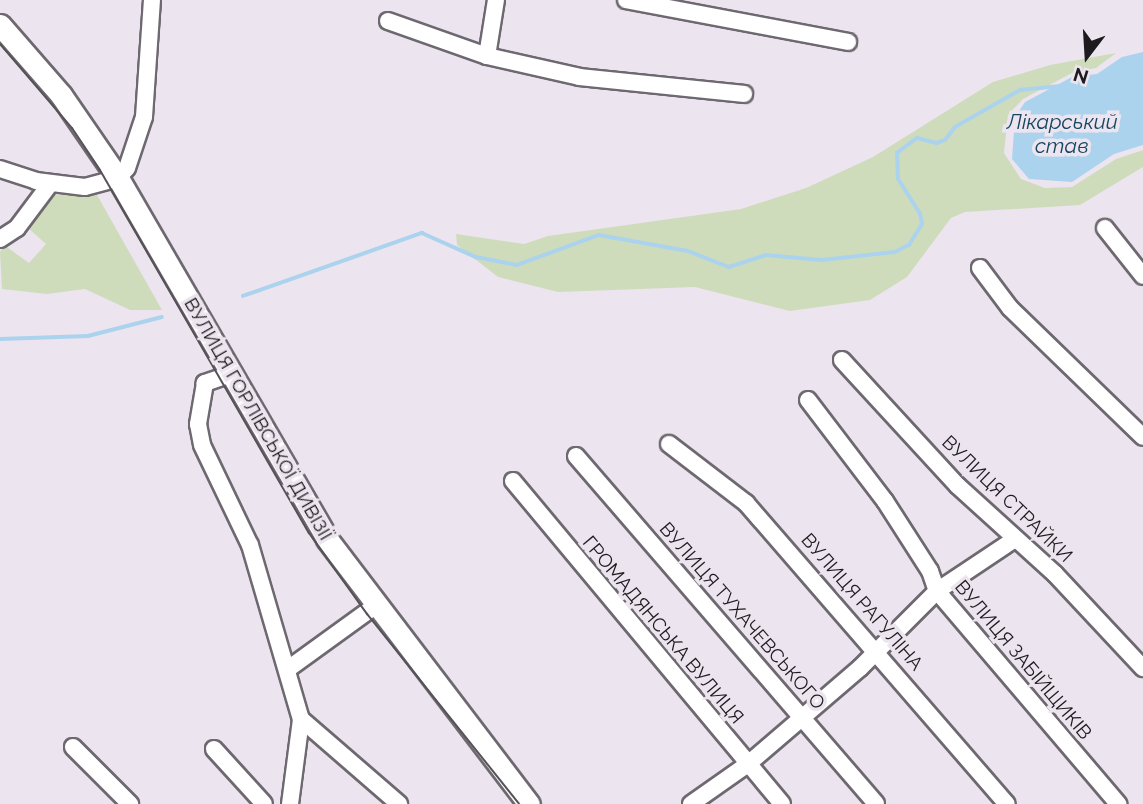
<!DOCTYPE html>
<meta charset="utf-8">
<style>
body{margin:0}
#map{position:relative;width:1143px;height:804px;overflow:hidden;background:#ece5ef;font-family:Raleway,sans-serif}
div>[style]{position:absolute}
.green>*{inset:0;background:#cfdcbc}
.water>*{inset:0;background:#acd3ed}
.stream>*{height:3.5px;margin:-1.75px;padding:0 1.75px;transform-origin:1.75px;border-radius:1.75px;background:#acd3ed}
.roads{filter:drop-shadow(2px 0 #6e6870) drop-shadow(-2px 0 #6e6870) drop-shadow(0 2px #6e6870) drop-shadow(0 -2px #6e6870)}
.minor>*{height:16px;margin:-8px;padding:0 8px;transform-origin:8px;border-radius:8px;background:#fff}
.major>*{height:21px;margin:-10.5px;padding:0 10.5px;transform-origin:10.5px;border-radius:10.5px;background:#fff}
.tram>*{height:2px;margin:-1px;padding:0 1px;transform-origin:1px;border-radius:1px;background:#565258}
span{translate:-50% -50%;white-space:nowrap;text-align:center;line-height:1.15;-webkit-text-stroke:7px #ece5ef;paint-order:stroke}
.street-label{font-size:19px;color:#1e1b1f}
.water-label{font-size:21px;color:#164560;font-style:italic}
.north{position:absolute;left:1052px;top:21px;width:70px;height:70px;-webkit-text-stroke:5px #ece5ef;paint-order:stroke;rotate:197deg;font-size:19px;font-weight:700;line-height:28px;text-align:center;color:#1e1b1f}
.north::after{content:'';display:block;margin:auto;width:24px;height:32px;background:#1e1b1f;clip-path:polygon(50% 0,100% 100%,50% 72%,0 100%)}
</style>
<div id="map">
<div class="green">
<div style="clip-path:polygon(1116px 53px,1096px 68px,1072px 73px,1023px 99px,1008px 115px,1004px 153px,1021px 179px,1045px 188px,1072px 187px,1116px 159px,1143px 150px,1143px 167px,1080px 205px,965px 212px,951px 218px,907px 277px,870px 300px,790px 311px,695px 287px,558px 292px,498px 277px,457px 245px,456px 234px,524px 244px,548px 236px,741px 209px,806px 188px,873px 157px,993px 82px,1050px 65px)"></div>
<div style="clip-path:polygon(40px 194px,97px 195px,162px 310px,130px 310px,85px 289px,47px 294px,2px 289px,0 252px,4px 245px,29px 263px,46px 244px,28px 228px)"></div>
</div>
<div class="water">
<div style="clip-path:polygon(1143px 52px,1143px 145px,1114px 154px,1072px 182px,1029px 179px,1012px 159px,1015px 117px,1025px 102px,1072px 77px,1097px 74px,1122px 57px)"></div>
</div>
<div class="stream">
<div style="left:243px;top:296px;width:190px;rotate:-19.4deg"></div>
<div style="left:422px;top:233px;width:59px;rotate:24deg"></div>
<div style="left:476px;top:257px;width:42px;rotate:11deg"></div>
<div style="left:517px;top:265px;width:87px;rotate:-20.1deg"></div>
<div style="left:599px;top:235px;width:90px;rotate:10.2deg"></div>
<div style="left:688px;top:251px;width:44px;rotate:21.3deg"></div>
<div style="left:729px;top:267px;width:39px;rotate:-18deg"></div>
<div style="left:766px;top:255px;width:56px;rotate:5.1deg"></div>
<div style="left:822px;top:260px;width:73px;rotate:-6.3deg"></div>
<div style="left:895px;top:252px;width:16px;rotate:-27deg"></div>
<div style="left:909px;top:245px;width:25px;rotate:-58deg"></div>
<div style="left:922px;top:224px;width:10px;rotate:-101deg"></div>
<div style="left:920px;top:214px;width:41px;rotate:-122.2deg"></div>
<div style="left:898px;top:179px;width:26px;rotate:-92deg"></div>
<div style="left:897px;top:153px;width:25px;rotate:-37deg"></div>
<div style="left:917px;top:138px;width:21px;rotate:14deg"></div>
<div style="left:937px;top:143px;width:9px;rotate:-21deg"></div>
<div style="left:945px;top:140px;width:16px;rotate:-52deg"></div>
<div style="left:955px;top:127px;width:75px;rotate:-29.6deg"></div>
<div style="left:1020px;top:90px;width:40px;rotate:-5.7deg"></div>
<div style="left:0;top:339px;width:88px;rotate:-2deg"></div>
<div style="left:88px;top:336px;width:76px;rotate:-14.4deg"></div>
</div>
<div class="roads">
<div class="minor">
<div style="left:626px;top:0;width:226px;rotate:10.7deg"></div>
<div style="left:388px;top:21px;width:105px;rotate:19.5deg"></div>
<div style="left:487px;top:56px;width:95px;rotate:12.7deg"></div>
<div style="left:580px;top:77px;width:165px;rotate:5.9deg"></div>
<div style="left:487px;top:56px;width:57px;rotate:-80.9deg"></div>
<div style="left:0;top:169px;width:38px;rotate:18deg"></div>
<div style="left:36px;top:181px;width:49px;rotate:7deg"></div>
<div style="left:85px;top:187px;width:34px;rotate:-15deg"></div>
<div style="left:118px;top:178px;width:13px;rotate:-48deg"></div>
<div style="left:127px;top:168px;width:54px;rotate:-71.6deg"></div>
<div style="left:144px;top:117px;width:117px;rotate:-86.1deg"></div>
<div style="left:1105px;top:228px;width:61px;rotate:51.6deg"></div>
<div style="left:0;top:239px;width:20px;rotate:-33deg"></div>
<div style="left:17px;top:228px;width:55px;rotate:-53.1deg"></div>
<div style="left:980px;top:268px;width:50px;rotate:53.1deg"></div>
<div style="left:1010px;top:308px;width:185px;rotate:44.1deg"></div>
<div style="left:842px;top:360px;width:171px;rotate:47.4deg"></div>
<div style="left:958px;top:486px;width:131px;rotate:42.2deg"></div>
<div style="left:1055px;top:574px;width:129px;rotate:46.9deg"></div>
<div style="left:231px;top:374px;width:28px;rotate:161deg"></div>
<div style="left:205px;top:383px;width:42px;rotate:99.7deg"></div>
<div style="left:198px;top:424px;width:21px;rotate:79deg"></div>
<div style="left:202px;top:445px;width:111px;rotate:64.4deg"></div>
<div style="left:250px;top:545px;width:181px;rotate:73.7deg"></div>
<div style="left:301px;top:719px;width:130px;rotate:40.9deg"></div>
<div style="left:808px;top:400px;width:127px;rotate:52.7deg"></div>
<div style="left:885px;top:501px;width:83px;rotate:57.3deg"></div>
<div style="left:930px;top:571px;width:21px;rotate:71deg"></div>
<div style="left:937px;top:591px;width:280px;rotate:49.6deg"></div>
<div style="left:669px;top:444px;width:97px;rotate:37.5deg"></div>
<div style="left:746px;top:503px;width:398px;rotate:49.1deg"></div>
<div style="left:576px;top:456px;width:459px;rotate:49.2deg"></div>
<div style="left:513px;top:481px;width:420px;rotate:50.2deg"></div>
<div style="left:288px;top:669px;width:107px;rotate:-35.9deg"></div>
<div style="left:73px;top:747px;width:81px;rotate:45deg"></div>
<div style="left:214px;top:749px;width:74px;rotate:47.7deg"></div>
<div style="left:290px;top:804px;width:86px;rotate:-82.6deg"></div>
<div style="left:691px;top:804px;width:70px;rotate:-35.1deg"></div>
<div style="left:748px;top:764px;width:148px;rotate:-40.6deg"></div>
<div style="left:860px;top:668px;width:109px;rotate:-45deg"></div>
<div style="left:937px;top:591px;width:94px;rotate:-33.7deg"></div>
</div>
<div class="major">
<div style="left:0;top:25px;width:93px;rotate:48.9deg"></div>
<div style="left:61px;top:95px;width:101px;rotate:55.5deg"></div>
<div style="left:118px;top:178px;width:417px;rotate:59.9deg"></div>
<div style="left:327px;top:539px;width:333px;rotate:52.7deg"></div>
</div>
</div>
<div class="tram">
<div style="left:0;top:44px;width:111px;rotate:49.4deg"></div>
<div style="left:72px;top:128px;width:50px;rotate:56.3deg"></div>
<div style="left:100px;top:170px;width:419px;rotate:60.1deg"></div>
<div style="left:309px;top:533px;width:100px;rotate:54.4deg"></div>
<div style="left:367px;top:614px;width:243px;rotate:51.3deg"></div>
</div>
<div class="street-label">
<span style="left:258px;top:419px;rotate:60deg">ВУЛИЦЯ ГОРЛІВСЬКОЇ ДИВІЗІЇ</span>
<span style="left:1007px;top:499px;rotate:44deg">ВУЛИЦЯ СТРАЙКИ</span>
<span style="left:862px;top:602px;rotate:49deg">ВУЛИЦЯ РАГУЛІНА</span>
<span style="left:742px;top:616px;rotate:49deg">ВУЛИЦЯ ТУХАЧЕВСЬКОГО</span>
<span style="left:663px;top:630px;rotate:50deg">ГРОМАДЯНСЬКА ВУЛИЦЯ</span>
<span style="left:1023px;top:660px;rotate:50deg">ВУЛИЦЯ ЗАБІЙЩИКІВ</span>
</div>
<div class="water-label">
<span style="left:1062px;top:134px">Лікарський<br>став</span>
</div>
<div class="north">N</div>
</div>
